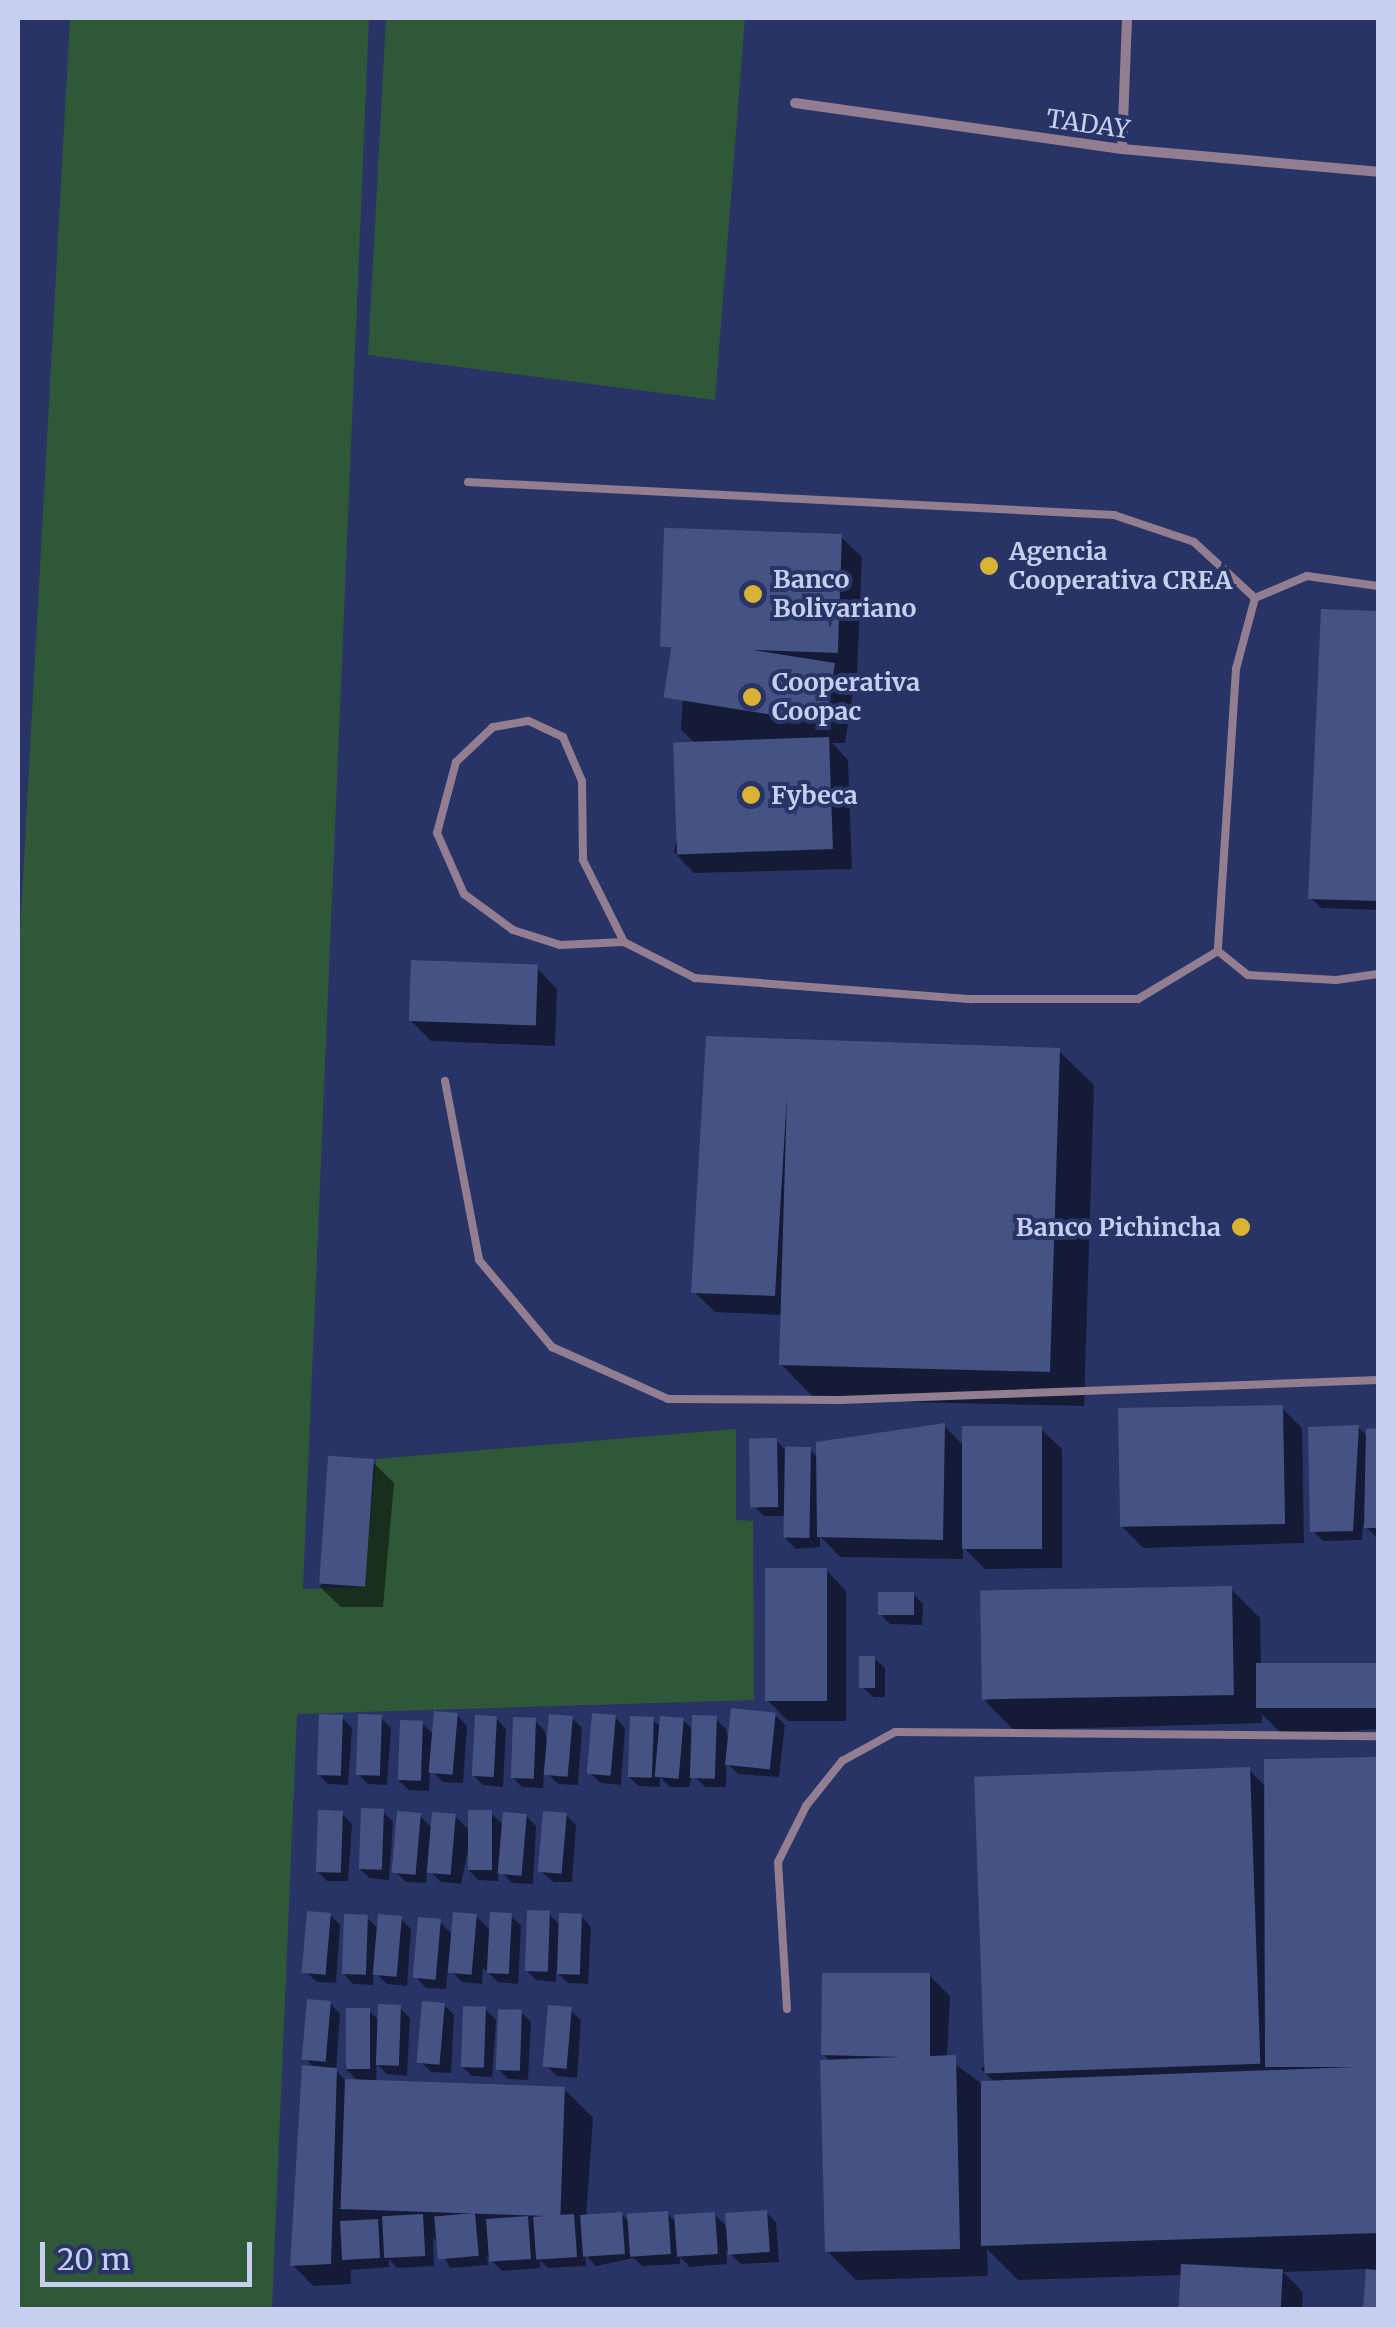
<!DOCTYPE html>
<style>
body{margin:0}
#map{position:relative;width:1396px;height:2327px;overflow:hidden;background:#283465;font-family:Merriweather,serif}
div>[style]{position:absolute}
.green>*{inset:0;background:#2e5838}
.shadow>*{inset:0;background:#0007}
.building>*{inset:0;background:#445284;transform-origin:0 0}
.lane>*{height:8px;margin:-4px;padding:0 4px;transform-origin:4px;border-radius:4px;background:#937d90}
.street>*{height:10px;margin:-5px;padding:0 5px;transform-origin:5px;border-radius:5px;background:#937d90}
.dots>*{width:28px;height:28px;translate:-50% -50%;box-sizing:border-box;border:5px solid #283465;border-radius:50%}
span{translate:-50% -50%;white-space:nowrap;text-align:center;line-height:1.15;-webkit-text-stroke:8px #283465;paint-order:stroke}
.street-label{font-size:25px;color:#c6d0ee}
.poi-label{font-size:25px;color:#c6d0ee;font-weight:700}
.left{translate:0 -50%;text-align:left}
.right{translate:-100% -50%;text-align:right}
.frame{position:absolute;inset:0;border:20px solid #c6d0ee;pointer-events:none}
.scale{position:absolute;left:40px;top:2242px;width:212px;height:45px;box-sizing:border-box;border:5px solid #c6d0ee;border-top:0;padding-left:12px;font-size:30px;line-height:35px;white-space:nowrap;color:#c6d0ee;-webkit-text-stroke:8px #283465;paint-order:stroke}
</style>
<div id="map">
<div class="green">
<div style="clip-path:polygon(70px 18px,369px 18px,303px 1589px,364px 1587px,376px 1459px,736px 1429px,736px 1520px,753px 1521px,754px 1700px,297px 1714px,272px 2309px,18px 2309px,18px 969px)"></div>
<div style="clip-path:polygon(386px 18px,745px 18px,715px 400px,368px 355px)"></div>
</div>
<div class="shadow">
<div style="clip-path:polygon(841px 537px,862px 557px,857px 673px,841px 673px,854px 686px,845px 743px,832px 743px,848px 760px,852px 869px,694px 873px,674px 852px,695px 743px,681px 730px,684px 672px,670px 658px)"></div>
<div style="clip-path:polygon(1323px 611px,1378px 613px,1378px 910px,1321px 908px,1311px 898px)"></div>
<div style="clip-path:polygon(537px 968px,557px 989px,555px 1046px,431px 1041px,410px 1020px)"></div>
<div style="clip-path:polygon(708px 1039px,1058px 1050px,1094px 1085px,1084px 1406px,816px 1400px,781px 1364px,783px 1315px,715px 1312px,694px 1292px)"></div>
<div style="clip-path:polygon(1282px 1408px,1302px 1428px,1304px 1543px,1143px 1548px,1122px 1527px)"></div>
<div style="clip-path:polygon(944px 1426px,964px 1446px,1041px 1429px,1062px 1449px,1062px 1568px,985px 1569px,963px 1547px,963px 1559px,840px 1557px,820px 1536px,820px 1547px,796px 1549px,786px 1539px,786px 1516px,764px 1516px,754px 1506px,776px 1440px,786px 1451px,810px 1450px,818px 1458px)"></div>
<div style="clip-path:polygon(1358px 1427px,1368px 1437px,1378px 1431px,1378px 1539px,1363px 1524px,1362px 1540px,1323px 1541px,1313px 1531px)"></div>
<div style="clip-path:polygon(373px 1462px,394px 1483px,383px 1607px,341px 1607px,320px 1587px)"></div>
<div style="clip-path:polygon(826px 1570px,846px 1591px,846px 1721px,788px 1721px,768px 1701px)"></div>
<div style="clip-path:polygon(1231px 1589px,1260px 1618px,1261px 1669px,1378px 1665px,1378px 1729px,1284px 1736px,1262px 1714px,1262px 1723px,1014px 1730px,985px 1701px)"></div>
<div style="clip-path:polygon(913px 1594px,923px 1604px,922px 1625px,890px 1624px,880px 1614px)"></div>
<div style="clip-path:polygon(874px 1658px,885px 1668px,885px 1697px,873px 1697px,862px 1687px)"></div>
<div style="clip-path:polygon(457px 1715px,467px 1726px,463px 1783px,443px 1782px,430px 1769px,429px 1791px,409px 1790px,398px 1780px,422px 1723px,435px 1736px)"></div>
<div style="clip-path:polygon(775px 1715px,785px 1725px,779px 1777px,738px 1774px,726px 1762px,726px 1787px,705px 1787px,695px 1777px,695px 1765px,689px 1787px,670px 1787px,660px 1777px,660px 1787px,639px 1786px,628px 1776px,653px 1720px,662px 1728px,683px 1720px,695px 1732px,715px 1718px,726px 1729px,730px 1750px)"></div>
<div style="clip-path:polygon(615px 1717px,625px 1728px,621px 1785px,601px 1783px,590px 1773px)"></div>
<div style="clip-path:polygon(342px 1718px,352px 1728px,348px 1785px,328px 1784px,318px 1774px)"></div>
<div style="clip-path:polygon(381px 1718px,391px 1728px,387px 1785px,368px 1784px,358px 1774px)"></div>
<div style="clip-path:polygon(496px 1718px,506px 1729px,503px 1787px,483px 1785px,473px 1775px)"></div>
<div style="clip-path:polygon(572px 1718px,582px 1728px,578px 1785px,558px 1784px,544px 1770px,543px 1788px,522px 1787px,512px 1777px,535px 1721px,545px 1731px,549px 1755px)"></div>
<div style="clip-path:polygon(1378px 1760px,1378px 2310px,1366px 2310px,1368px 2269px,1283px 2272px,1303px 2292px,1302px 2310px,1181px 2310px,1183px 2275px,1018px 2280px,987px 2249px,988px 2276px,856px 2280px,827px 2251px,831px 2062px,823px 2054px,929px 1975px,950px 1996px,947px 2058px,982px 2084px,996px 2084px,981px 2069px,1249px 1770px,1267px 1788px,1267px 1762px)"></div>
<div style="clip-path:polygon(383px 1812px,393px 1822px,389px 1880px,369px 1878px,359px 1868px)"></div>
<div style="clip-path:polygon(491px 1813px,505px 1827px,526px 1816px,536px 1826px,533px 1884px,512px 1883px,499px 1869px,498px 1881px,478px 1880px,468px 1869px,469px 1845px,461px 1884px,441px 1882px,427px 1868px,426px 1883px,406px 1882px,396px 1872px,420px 1816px,434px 1830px,455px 1816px,469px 1830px)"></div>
<div style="clip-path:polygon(342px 1814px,352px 1824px,348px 1881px,327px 1881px,317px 1871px)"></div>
<div style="clip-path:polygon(566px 1815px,576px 1825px,572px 1882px,553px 1882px,542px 1872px)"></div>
<div style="clip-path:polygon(549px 1914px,561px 1926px,581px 1916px,591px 1927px,588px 1984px,568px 1983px,556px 1972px,556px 1982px,536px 1980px,526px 1970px)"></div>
<div style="clip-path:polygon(330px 1915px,340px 1925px,336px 1983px,317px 1982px,306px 1972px)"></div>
<div style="clip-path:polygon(476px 1916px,491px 1931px,511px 1916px,521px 1926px,518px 1984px,498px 1982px,483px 1968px,482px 1984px,462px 1982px,448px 1968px,446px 1989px,426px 1988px,416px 1977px,440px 1922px,454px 1936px)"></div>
<div style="clip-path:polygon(367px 1918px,380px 1930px,401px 1919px,411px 1929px,407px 1986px,387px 1984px,374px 1972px,373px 1985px,353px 1984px,343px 1973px)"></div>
<div style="clip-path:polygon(330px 2003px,340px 2014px,336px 2070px,347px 2082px,359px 2082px,345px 2068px,369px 2011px,380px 2021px,400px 2008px,410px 2018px,407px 2076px,387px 2074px,377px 2064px,376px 2083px,564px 2089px,593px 2118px,586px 2217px,621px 2214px,630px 2223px,667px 2213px,677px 2223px,715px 2215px,729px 2229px,766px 2212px,776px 2222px,779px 2262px,741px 2264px,726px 2250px,727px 2264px,690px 2267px,680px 2257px,680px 2264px,642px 2266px,634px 2258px,596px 2266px,585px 2254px,586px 2266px,548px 2268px,540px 2260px,540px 2268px,502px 2271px,487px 2256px,488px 2265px,450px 2268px,433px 2236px,434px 2266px,397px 2268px,389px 2259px,389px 2267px,351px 2270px,351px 2284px,313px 2286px,293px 2265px,315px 2069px,306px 2059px)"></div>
<div style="clip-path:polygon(444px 2005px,454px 2015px,451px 2073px,431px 2072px,421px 2062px)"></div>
<div style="clip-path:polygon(485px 2009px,496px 2020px,492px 2077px,472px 2076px,461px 2066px)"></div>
<div style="clip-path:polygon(570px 2010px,581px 2020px,577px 2078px,557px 2076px,547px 2066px)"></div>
<div style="clip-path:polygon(521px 2012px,531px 2022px,528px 2080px,508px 2079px,498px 2069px)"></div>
</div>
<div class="building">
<div style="left:842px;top:534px;width:119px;height:178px;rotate:92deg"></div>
<div style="clip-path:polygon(1321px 609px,1378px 611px,1378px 901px,1308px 899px)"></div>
<div style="left:835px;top:663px;width:61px;height:164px;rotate:99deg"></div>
<div style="left:829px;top:737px;width:112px;height:156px;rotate:88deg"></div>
<div style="left:411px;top:960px;width:127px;height:61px;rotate:2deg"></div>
<div style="clip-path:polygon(706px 1036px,1060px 1048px,1050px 1372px,779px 1365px,787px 1094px,775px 1296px,691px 1293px)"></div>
<div style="left:1283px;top:1405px;width:119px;height:165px;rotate:89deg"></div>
<div style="clip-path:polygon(945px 1423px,943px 1540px,817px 1537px,816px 1442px)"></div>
<div style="clip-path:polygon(1359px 1425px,1353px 1531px,1310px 1532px,1308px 1427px)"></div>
<div style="left:1042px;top:1426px;width:123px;height:80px;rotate:90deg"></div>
<div style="clip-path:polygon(1378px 1428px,1378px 1528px,1364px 1528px,1366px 1429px)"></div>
<div style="left:777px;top:1438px;width:69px;height:28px;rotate:89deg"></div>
<div style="left:811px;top:1447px;width:91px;height:26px;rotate:91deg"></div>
<div style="left:374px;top:1459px;width:128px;height:46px;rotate:94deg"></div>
<div style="left:827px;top:1568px;width:133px;height:62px;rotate:90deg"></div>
<div style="left:1232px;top:1586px;width:109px;height:252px;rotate:89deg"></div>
<div style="left:878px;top:1592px;width:36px;height:23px"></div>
<div style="left:859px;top:1656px;width:16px;height:32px"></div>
<div style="left:1378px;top:1663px;width:45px;height:122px;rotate:90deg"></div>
<div style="left:731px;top:1708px;width:45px;height:57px;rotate:6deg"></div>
<div style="left:434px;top:1711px;width:24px;height:62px;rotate:5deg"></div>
<div style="left:592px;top:1713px;width:24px;height:61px;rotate:5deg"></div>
<div style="left:319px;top:1714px;width:24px;height:61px;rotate:2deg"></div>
<div style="left:358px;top:1714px;width:24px;height:61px;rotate:2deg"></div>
<div style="left:549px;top:1714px;width:24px;height:61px;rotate:5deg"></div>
<div style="left:475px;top:1715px;width:22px;height:61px;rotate:3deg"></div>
<div style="left:692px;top:1715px;width:25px;height:63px;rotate:2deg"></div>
<div style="left:630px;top:1716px;width:24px;height:61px;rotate:2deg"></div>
<div style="left:660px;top:1716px;width:24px;height:61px;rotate:5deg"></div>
<div style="left:513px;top:1717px;width:23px;height:61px;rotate:2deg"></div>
<div style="left:400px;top:1720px;width:23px;height:60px;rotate:2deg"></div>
<div style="clip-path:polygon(1378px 1757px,1378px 2233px,981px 2246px,981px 2081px,1354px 2067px,1265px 2067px,1264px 1759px)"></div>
<div style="left:1250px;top:1767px;width:297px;height:276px;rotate:88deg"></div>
<div style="left:361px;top:1808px;width:23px;height:61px;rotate:2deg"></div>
<div style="left:318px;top:1810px;width:25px;height:62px;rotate:2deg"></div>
<div style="left:468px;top:1810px;width:24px;height:60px"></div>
<div style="left:397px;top:1811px;width:24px;height:62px;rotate:5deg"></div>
<div style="left:543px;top:1811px;width:24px;height:61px;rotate:5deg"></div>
<div style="left:432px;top:1812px;width:24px;height:61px;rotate:5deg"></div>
<div style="left:503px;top:1812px;width:24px;height:62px;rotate:5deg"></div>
<div style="left:527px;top:1910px;width:23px;height:61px;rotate:2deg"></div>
<div style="left:307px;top:1911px;width:24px;height:62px;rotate:5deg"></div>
<div style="left:453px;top:1912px;width:24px;height:61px;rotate:5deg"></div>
<div style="left:490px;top:1912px;width:22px;height:61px;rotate:3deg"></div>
<div style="left:559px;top:1913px;width:23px;height:61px;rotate:2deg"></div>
<div style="left:344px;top:1914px;width:24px;height:60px;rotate:2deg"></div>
<div style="left:378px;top:1914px;width:24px;height:61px;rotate:5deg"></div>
<div style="left:418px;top:1917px;width:23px;height:61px;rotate:5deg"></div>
<div style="clip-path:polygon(822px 1973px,930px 1973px,930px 2056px,956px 2055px,960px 2249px,825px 2252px,820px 2060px,900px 2057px,821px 2055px)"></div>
<div style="left:307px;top:1999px;width:24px;height:61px;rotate:5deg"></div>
<div style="left:422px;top:2001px;width:23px;height:62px;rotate:5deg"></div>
<div style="left:378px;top:2004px;width:23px;height:61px;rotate:2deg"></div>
<div style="left:548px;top:2005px;width:24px;height:62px;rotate:5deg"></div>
<div style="left:463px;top:2006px;width:23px;height:61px;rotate:2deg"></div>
<div style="left:346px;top:2008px;width:24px;height:61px"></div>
<div style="left:498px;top:2009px;width:24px;height:61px;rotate:2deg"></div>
<div style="clip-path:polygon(302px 2065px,337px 2068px,331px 2264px,290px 2266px)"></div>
<div style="left:345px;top:2079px;width:220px;height:130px;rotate:2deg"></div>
<div style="left:767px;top:2210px;width:42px;height:42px;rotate:86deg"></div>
<div style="left:668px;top:2211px;width:43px;height:41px;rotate:86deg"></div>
<div style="left:622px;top:2212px;width:42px;height:42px;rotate:86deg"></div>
<div style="left:715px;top:2212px;width:42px;height:41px;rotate:86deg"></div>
<div style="left:475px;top:2213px;width:43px;height:41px;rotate:85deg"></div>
<div style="left:423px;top:2214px;width:42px;height:41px;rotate:87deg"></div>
<div style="left:574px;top:2214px;width:43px;height:41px;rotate:86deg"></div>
<div style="left:528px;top:2216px;width:43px;height:42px;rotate:86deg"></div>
<div style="left:378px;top:2219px;width:39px;height:38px;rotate:87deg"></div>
<div style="left:1181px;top:2264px;width:102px;height:46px;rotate:3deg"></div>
<div style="clip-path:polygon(1366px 2269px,1378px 2270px,1378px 2310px,1363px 2310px)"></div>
</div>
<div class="lane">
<div style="left:468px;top:482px;width:647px;rotate:2.92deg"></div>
<div style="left:1114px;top:515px;width:84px;rotate:18.6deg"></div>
<div style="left:1194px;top:542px;width:83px;rotate:42.6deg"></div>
<div style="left:1378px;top:586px;width:72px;rotate:-172deg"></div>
<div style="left:1307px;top:576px;width:56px;rotate:157.1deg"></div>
<div style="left:1255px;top:598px;width:73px;rotate:105deg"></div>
<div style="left:1236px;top:669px;width:283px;rotate:93.7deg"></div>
<div style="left:1218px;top:951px;width:38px;rotate:39deg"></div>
<div style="left:1248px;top:975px;width:88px;rotate:3.3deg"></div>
<div style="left:1336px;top:980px;width:42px;rotate:-8.1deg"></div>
<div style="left:624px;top:942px;width:92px;rotate:-116.6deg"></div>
<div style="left:583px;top:860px;width:79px;rotate:-90.7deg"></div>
<div style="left:582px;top:781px;width:48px;rotate:-113.4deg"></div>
<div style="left:563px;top:737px;width:38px;rotate:-155deg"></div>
<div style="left:528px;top:721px;width:36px;rotate:170deg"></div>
<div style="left:493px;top:727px;width:51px;rotate:136.6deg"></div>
<div style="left:456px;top:762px;width:73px;rotate:105deg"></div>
<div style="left:437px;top:833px;width:67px;rotate:66.1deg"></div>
<div style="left:464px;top:894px;width:61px;rotate:36.3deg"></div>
<div style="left:513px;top:930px;width:49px;rotate:17.7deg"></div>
<div style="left:560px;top:945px;width:64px;rotate:-2.7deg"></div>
<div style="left:624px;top:942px;width:80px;rotate:26.9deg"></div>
<div style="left:695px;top:978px;width:277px;rotate:4.4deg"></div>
<div style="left:971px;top:999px;width:167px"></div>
<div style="left:1138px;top:999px;width:93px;rotate:-31deg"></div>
<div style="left:445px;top:1081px;width:182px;rotate:79.2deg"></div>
<div style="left:479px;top:1260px;width:114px;rotate:50deg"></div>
<div style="left:552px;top:1347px;width:127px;rotate:24.1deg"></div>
<div style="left:668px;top:1399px;width:172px;rotate:0.3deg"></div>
<div style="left:840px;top:1400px;width:538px;rotate:-2.13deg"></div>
<div style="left:787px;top:2009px;width:147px;rotate:-93.5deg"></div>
<div style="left:778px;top:1862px;width:63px;rotate:-63.4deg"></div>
<div style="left:806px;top:1806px;width:58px;rotate:-51.3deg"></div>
<div style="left:842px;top:1761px;width:60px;rotate:-28.7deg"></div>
<div style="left:895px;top:1732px;width:483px;rotate:0.5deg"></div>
</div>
<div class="street">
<div style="left:795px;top:103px;width:330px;rotate:8deg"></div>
<div style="left:1122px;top:149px;width:257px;rotate:5.1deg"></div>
<div style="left:1122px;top:149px;width:131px;rotate:-87.8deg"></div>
</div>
<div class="dots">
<div style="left:989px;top:566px;background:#dbb333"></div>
<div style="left:753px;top:594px;background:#dbb333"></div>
<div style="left:752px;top:697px;background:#dbb333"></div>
<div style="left:751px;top:795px;background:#dbb333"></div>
<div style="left:1241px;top:1227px;background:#dbb333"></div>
</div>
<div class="street-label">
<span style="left:1088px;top:124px;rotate:8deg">TADAY</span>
</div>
<div class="poi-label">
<span class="left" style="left:1009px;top:566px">Agencia<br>Cooperativa CREA</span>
<span class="left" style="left:773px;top:594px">Banco<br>Bolivariano</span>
<span class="left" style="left:772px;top:697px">Cooperativa<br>Coopac</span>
<span class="left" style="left:771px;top:795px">Fybeca</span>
<span class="right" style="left:1221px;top:1227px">Banco Pichincha</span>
</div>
<div class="frame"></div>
<div class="scale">20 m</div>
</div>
